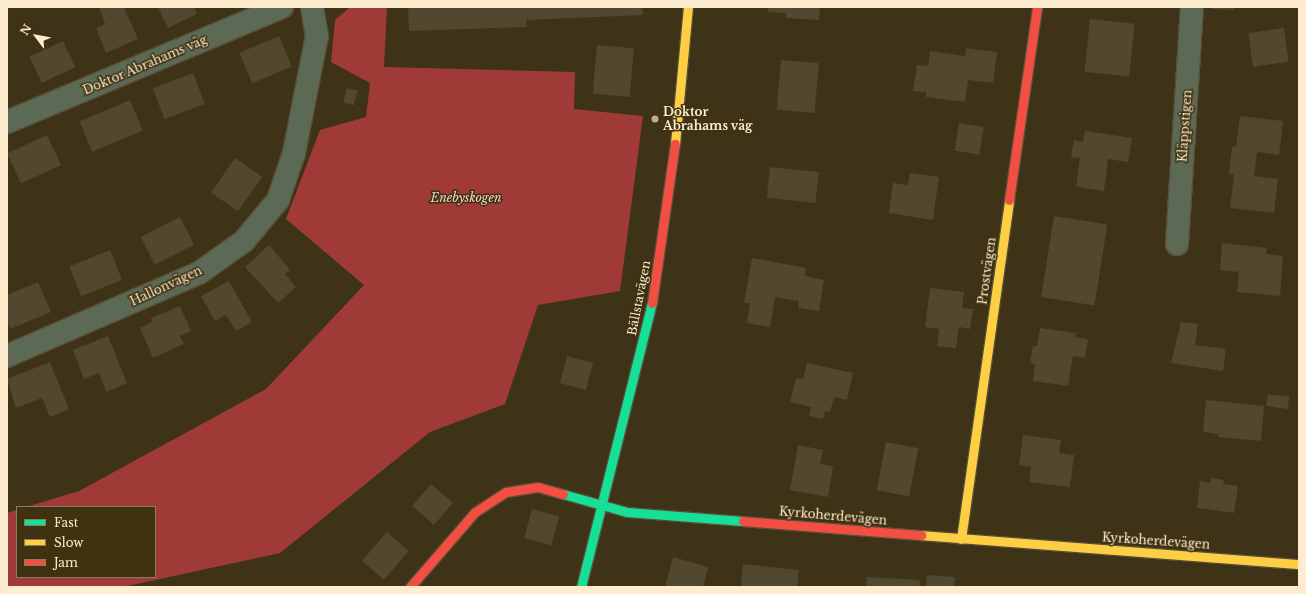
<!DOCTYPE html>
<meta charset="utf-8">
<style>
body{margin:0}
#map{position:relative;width:1306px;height:594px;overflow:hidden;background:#3e3317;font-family:"Libre Baskerville",serif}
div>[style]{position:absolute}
.forest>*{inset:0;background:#a03a36}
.building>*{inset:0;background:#52482f;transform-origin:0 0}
.roads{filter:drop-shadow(1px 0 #594f38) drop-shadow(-1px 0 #594f38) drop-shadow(0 1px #594f38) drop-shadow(0 -1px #594f38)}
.street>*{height:22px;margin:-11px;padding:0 11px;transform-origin:11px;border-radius:11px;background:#5b6955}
.fast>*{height:9px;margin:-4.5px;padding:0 4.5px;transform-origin:4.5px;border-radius:4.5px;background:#16e098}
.slow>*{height:9px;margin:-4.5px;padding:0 4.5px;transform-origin:4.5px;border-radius:4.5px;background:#ffcf43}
.jam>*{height:9px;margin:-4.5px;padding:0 4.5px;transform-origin:4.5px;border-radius:4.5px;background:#f24e42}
.dots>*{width:11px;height:11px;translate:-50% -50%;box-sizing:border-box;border:2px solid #403110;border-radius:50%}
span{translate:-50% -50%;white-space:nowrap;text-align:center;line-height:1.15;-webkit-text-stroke:3px #403110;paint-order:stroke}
.street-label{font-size:12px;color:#fdedce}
.poi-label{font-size:12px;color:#fdedce;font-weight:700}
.left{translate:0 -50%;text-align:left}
.park-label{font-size:12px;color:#f3d3d0;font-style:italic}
.frame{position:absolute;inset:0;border:8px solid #fdedce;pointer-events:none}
.legend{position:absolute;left:16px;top:506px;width:140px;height:72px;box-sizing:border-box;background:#403110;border:1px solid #8c7c5c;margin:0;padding:5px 7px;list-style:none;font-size:12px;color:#fdedce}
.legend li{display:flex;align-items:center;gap:8px;height:20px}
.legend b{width:20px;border:1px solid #8c7c5c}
.north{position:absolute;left:16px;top:16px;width:40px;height:40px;-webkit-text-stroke:3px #403110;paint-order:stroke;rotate:302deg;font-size:11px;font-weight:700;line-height:16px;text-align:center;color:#fdedce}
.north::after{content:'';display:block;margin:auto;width:14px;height:18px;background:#fdedce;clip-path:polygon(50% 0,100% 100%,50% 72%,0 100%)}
</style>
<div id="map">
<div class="forest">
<div style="clip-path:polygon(350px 7px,387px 7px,384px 67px,575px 72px,574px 109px,643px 116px,620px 291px,538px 305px,505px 404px,430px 432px,280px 553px,123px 587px,7px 587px,7px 513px,17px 510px,17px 577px,155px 577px,155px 507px,26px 507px,79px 491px,266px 389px,364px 285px,286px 219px,320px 130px,366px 117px,370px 83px,331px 62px,335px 20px)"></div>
</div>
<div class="building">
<div style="clip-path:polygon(99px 7px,124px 7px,138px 39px,106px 53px,96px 28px,105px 24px)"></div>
<div style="clip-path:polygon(158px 7px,194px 7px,197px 14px,168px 28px)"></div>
<div style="clip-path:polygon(408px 7px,642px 7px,643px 15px,526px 20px,527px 27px,409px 31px)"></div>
<div style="clip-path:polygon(768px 7px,820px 7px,819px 20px,786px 18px,786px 13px,768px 12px)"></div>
<div style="clip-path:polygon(1211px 7px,1234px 7px,1234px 10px,1211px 9px)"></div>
<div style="left:1090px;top:19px;width:45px;height:53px;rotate:6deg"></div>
<div style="left:1284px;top:28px;width:34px;height:36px;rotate:82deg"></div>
<div style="left:279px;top:36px;width:33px;height:43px;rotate:67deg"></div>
<div style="left:63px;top:41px;width:29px;height:37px;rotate:65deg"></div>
<div style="left:597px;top:45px;width:37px;height:49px;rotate:5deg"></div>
<div style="clip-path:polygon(966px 48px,997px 52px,993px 83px,968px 80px,965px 102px,926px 97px,926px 92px,913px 91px,917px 65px,928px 66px,930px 51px,965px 56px)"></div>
<div style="left:781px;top:60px;width:38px;height:50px;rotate:5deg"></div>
<div style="left:193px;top:73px;width:33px;height:43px;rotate:69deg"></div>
<div style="left:347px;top:88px;width:11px;height:15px;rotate:15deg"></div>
<div style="left:130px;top:100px;width:33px;height:55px;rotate:67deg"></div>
<div style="clip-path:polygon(1240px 116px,1283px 121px,1279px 155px,1257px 152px,1254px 176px,1278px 179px,1274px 213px,1230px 208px,1234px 175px,1229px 174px,1232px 147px,1236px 147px)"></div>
<div style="left:959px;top:123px;width:25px;height:28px;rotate:9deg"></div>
<div style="clip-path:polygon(1085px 131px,1132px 138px,1128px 162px,1108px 159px,1104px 191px,1076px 187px,1080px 158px,1071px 157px,1074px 140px,1083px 142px)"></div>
<div style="left:47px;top:135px;width:33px;height:44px;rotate:65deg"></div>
<div style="left:235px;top:158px;width:33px;height:42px;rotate:35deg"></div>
<div style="left:770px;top:167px;width:49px;height:31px;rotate:6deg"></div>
<div style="clip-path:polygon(910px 173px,939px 177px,933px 220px,889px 213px,893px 183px,908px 185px)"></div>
<div style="left:1054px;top:216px;width:54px;height:82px;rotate:9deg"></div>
<div style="left:180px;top:217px;width:31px;height:44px;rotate:63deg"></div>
<div style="clip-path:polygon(1222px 243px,1267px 248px,1266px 254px,1283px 256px,1280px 296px,1237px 292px,1239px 272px,1220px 270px)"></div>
<div style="clip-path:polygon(269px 245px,290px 270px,285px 274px,296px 287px,278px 303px,245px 267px)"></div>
<div style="left:110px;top:250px;width:32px;height:44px;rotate:68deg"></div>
<div style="clip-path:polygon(752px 258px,806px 268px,805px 276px,824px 280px,819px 311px,798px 308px,799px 301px,775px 297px,770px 327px,747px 323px,750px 303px,744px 303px)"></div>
<div style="clip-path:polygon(229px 281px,252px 322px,236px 331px,226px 315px,215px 321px,201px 296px)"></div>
<div style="clip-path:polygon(38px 282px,51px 312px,10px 329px,7px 320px,7px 295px)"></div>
<div style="clip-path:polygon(930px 288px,964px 292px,962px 308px,973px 309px,970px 329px,959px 327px,956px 348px,937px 346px,939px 329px,925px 327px)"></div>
<div style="clip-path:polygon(180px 306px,191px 331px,180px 336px,184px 344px,153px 358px,140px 328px,152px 322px,151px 318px)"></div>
<div style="clip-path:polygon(1181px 322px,1198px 324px,1195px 345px,1226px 349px,1223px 371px,1171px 363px)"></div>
<div style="clip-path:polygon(1040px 328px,1076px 333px,1075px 337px,1088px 339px,1085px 358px,1073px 356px,1068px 386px,1033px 381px,1035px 364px,1030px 363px,1033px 346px,1037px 346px)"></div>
<div style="clip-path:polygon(108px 336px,127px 383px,106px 392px,99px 373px,84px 379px,73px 350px)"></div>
<div style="left:567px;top:356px;width:27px;height:28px;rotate:15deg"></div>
<div style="clip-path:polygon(50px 362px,69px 409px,50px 417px,42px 398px,16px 408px,7px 379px)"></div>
<div style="clip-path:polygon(807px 363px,853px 373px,847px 400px,834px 397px,830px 412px,825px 411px,823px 419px,809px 416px,811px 407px,790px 402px,796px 378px,803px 379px)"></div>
<div style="clip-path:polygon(1268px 395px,1289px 396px,1288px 409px,1266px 406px)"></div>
<div style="clip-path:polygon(1206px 400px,1264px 406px,1261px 441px,1218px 437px,1218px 434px,1203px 432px)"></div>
<div style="clip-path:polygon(1023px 435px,1061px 440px,1059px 453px,1074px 455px,1070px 487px,1029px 482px,1031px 467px,1019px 465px)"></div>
<div style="left:886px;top:442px;width:33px;height:49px;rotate:11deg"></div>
<div style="clip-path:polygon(798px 445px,823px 450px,820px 464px,833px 466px,828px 497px,790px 490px)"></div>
<div style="clip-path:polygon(1211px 478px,1224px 480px,1223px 484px,1238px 486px,1234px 513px,1197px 508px,1200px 481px,1210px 483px)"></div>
<div style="left:431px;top:484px;width:29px;height:29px;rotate:41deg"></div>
<div style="left:532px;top:509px;width:28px;height:30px;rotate:15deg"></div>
<div style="left:387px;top:532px;width:29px;height:38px;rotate:41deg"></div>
<div style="clip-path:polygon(673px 557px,708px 567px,703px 587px,665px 587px)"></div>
<div style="clip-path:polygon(743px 564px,799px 570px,797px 587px,741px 587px)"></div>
<div style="clip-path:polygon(927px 575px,955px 577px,954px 587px,926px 587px)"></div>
<div style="clip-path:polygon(867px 577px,920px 580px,919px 587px,866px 587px)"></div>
</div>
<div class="roads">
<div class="street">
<div style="left:7px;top:122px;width:298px;rotate:-22.7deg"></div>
<div style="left:1177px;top:244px;width:237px;rotate:-86.4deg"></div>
<div style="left:7px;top:356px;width:209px;rotate:-23.4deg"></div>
<div style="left:199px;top:273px;width:55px;rotate:-35.4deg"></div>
<div style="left:244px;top:241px;width:53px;rotate:-50.3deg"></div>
<div style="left:278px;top:200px;width:50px;rotate:-71.2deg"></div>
<div style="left:294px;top:153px;width:119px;rotate:-78.9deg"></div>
<div style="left:317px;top:36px;width:29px;rotate:-100deg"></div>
</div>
<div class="fast">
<div style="left:563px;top:494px;width:66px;rotate:15.7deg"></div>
<div style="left:627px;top:512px;width:116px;rotate:4.4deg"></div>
<div style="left:581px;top:587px;width:293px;rotate:-76deg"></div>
</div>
<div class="slow">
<div style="left:675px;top:144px;width:138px;rotate:-84.6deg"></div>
<div style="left:921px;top:535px;width:379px;rotate:4.4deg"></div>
<div style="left:961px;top:539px;width:342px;rotate:-81.9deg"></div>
</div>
<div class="jam">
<div style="left:1009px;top:200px;width:195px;rotate:-81.7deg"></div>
<div style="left:652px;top:303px;width:161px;rotate:-81.8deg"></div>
<div style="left:743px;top:521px;width:179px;rotate:4.5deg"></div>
<div style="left:410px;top:587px;width:99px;rotate:-49.1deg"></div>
<div style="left:475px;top:512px;width:37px;rotate:-33deg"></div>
<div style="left:506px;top:492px;width:32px;rotate:-9deg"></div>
<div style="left:538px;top:487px;width:26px;rotate:16deg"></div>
</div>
</div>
<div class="dots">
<div style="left:655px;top:119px;background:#baac8e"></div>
</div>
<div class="street-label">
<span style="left:145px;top:65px;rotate:-23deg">Doktor Abrahams väg</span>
<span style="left:1185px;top:126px;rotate:-86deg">Kläppstigen</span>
<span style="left:987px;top:271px;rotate:-82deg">Prostvägen</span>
<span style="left:166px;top:286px;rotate:-25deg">Hallonvägen</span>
<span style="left:639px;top:298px;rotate:-79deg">Bällstavägen</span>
<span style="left:833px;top:516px;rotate:5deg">Kyrkoherdevägen</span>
<span style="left:1156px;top:541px;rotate:4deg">Kyrkoherdevägen</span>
</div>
<div class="poi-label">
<span class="left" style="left:663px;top:119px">Doktor<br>Abrahams väg</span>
</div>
<div class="park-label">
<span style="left:466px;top:198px">Enebyskogen</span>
</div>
<div class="frame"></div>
<ul class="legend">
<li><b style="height:5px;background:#16e098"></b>Fast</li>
<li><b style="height:5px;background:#ffcf43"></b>Slow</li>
<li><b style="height:5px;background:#f24e42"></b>Jam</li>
</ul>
<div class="north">N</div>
</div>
